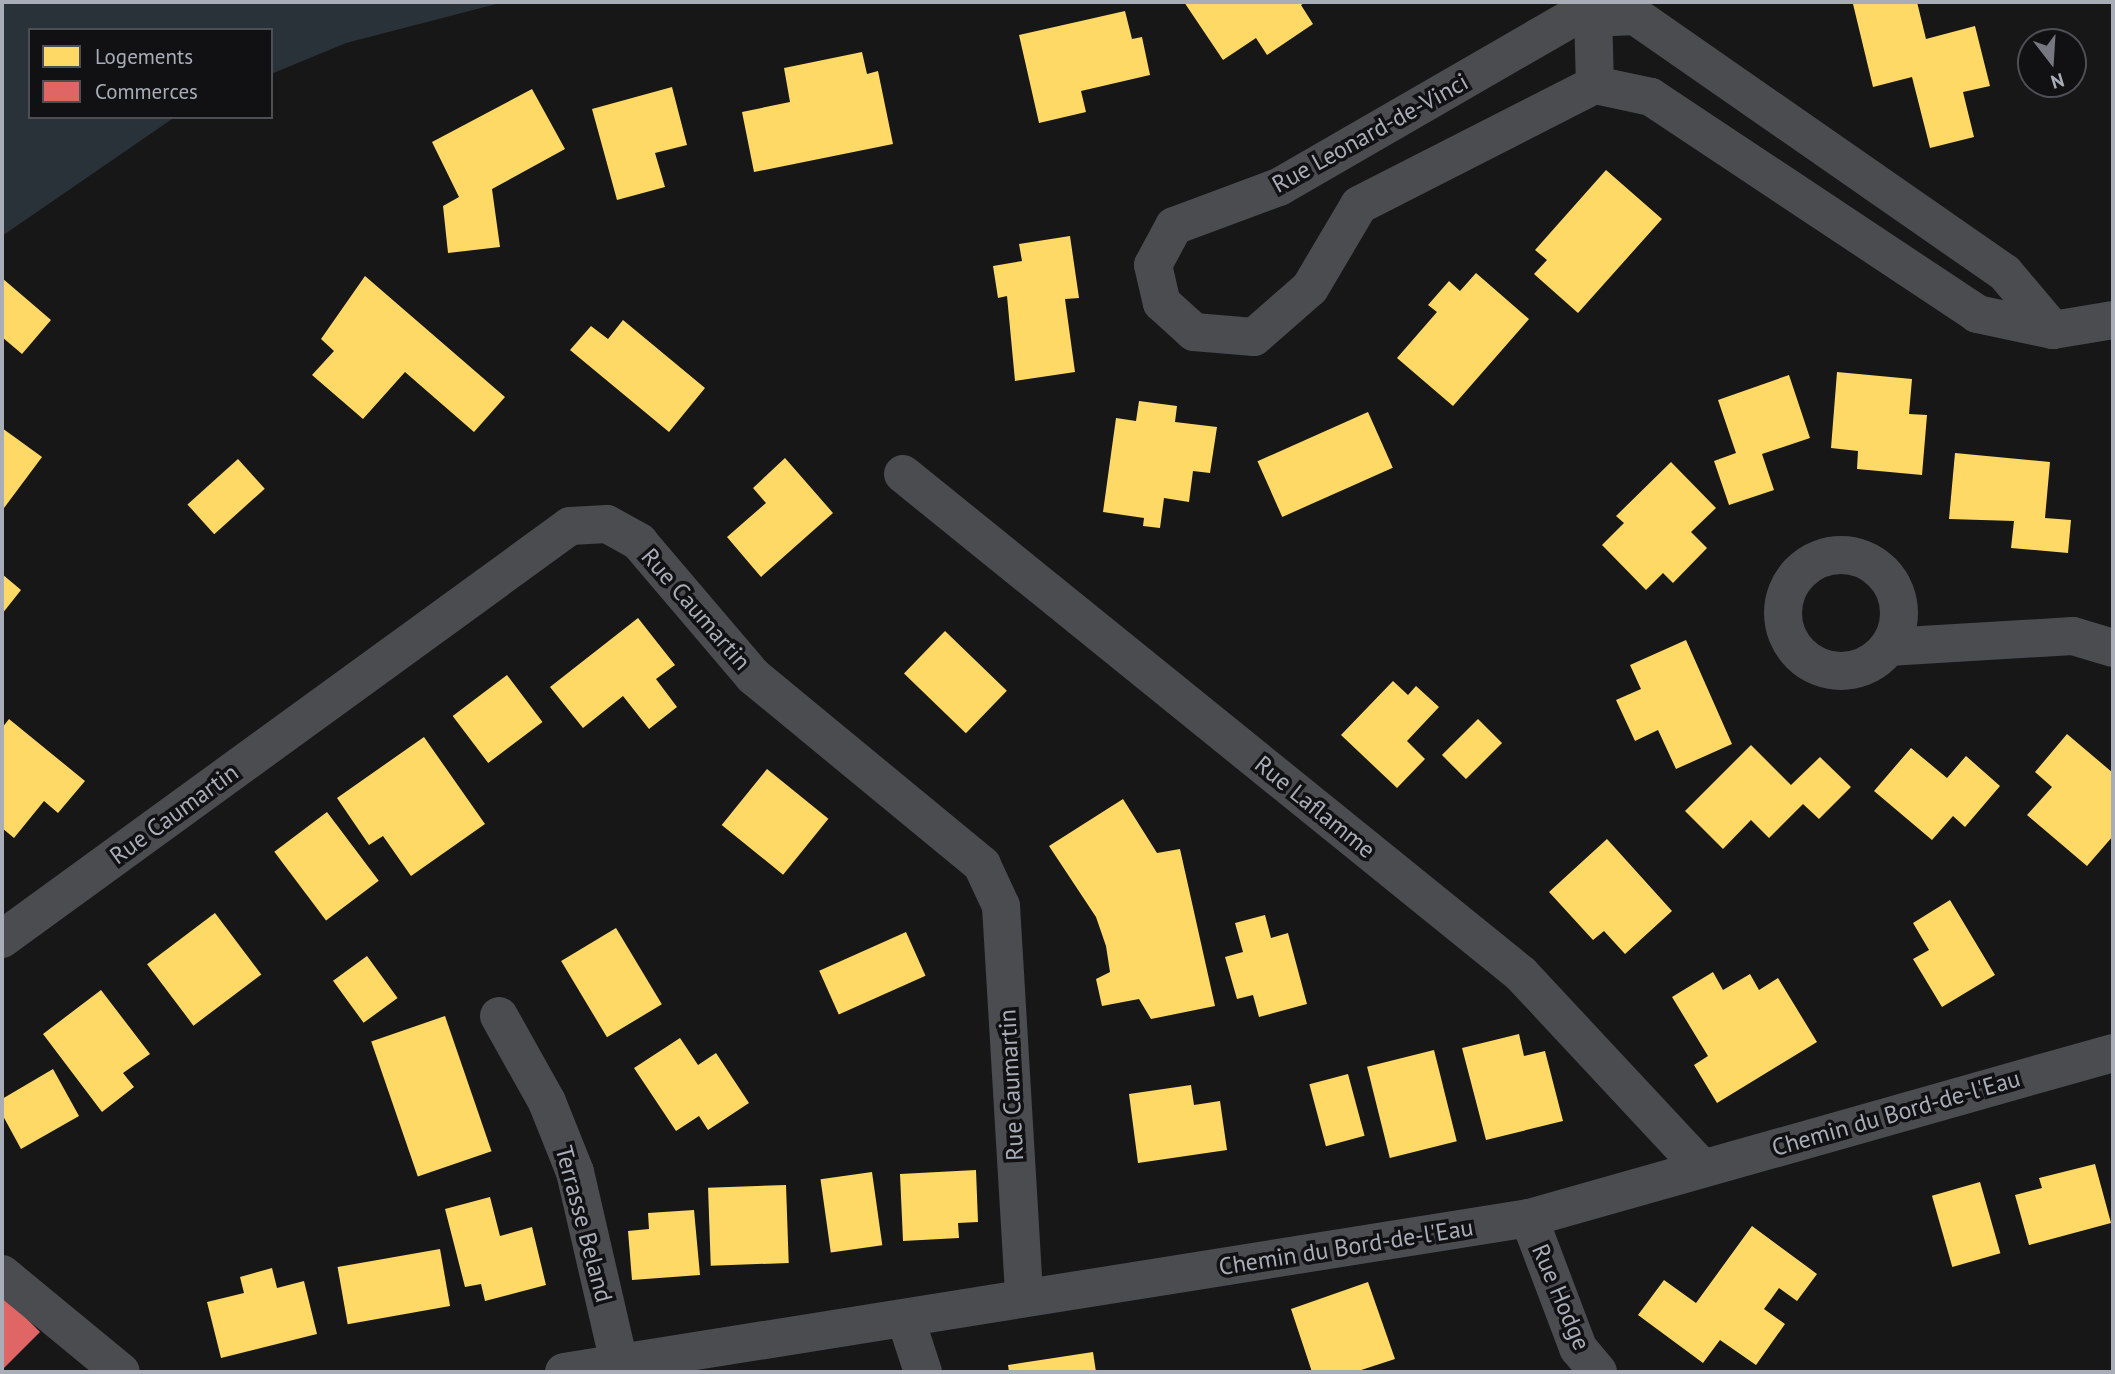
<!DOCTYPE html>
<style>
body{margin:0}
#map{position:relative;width:2115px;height:1374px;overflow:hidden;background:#171717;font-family:"PT Sans",sans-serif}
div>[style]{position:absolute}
.water>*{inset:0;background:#2a3239}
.homes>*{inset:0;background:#ffd966;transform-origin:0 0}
.shops>*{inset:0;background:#e06666}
.minor>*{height:38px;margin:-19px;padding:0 19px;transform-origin:19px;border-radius:19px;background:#4b4c50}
.minor>.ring{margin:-19px;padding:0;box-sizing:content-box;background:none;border:38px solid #4b4c50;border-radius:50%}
span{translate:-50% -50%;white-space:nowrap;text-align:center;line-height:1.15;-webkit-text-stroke:7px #111113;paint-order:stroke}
.street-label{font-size:24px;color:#a8adb8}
.frame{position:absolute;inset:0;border:4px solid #a8adb8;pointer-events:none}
.legend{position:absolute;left:28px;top:28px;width:245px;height:91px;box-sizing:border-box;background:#111113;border:2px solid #4d4f55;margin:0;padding:9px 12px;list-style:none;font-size:21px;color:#a8adb8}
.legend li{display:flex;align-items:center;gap:14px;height:35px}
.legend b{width:35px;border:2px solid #4d4f55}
.north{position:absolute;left:2017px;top:28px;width:70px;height:70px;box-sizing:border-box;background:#111113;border:2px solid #4d4f55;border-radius:50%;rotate:163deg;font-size:19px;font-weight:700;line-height:28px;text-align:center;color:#a8adb8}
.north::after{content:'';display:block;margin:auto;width:24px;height:32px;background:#757880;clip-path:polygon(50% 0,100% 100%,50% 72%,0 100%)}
</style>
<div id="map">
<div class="water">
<div style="clip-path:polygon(2px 2px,504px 2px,346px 43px,271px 74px,271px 30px,30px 30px,30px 117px,175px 117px,2px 236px)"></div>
</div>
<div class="homes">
<div style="clip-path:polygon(1184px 2px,1306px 2px,1301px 5px,1313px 24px,1267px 55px,1256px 38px,1223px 60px)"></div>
<div style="clip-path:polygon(1917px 2px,1926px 39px,1975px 26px,1990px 86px,1963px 92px,1974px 137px,1930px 148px,1912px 77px,1873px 87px,1853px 4px)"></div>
<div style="clip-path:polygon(1125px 11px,1132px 39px,1142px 37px,1150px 75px,1081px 91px,1086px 112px,1039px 123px,1019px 35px)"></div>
<div style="clip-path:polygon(862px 52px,867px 74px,878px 71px,893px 144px,754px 172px,742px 112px,790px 102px,784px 68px)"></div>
<div style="clip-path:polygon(672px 87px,687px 145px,655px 153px,665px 187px,617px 200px,592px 109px)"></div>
<div style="clip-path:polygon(532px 89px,565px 149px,492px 189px,500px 247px,448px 253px,443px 206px,459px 197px,432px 142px)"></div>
<div style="clip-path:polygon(1606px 170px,1662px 219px,1578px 313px,1534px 274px,1547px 260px,1535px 250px)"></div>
<div style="clip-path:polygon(1070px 236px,1079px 298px,1065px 299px,1075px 372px,1015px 381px,1007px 296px,998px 298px,993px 266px,1022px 261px,1019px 244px)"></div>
<div style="clip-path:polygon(1476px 273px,1529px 319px,1453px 406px,1397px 358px,1437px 312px,1428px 305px,1449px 281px,1460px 291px)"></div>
<div style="clip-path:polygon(365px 276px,505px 397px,474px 432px,405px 372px,363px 419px,312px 375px,334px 351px,321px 339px)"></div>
<div style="clip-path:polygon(2px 278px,51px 320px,22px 354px,2px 337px)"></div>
<div style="clip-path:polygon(623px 320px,705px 388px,669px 432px,570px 350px,591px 326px,608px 339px)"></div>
<div style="clip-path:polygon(1837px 372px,1912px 379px,1909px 414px,1927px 415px,1922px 475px,1857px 469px,1858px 451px,1831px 448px)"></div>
<div style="clip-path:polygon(1789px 375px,1810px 438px,1762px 454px,1774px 490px,1729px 505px,1714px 461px,1736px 453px,1718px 400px)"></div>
<div style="clip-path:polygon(1139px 401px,1177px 406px,1175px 422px,1217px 427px,1210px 473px,1193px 471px,1189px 502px,1164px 498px,1160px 528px,1143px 526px,1144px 518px,1103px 512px,1116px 418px,1136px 421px)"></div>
<div style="left:1368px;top:412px;width:61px;height:121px;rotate:66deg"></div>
<div style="clip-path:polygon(2px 428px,42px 457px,4px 508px,2px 506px)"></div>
<div style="clip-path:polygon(1955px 453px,2050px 462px,2045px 518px,2071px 520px,2068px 553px,2011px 548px,2014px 521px,1949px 519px)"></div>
<div style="clip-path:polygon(785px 458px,833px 513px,761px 577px,727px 537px,766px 503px,753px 488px)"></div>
<div style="left:238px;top:459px;width:40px;height:68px;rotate:48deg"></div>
<div style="clip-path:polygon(1671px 462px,1716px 508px,1691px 532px,1707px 548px,1673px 583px,1663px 573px,1646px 590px,1602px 545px,1624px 523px,1616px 516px)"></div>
<div style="clip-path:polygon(2px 574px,21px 590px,2px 614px)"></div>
<div style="clip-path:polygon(638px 618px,675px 665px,656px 679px,677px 707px,649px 729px,623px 696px,583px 728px,550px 687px)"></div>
<div style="left:945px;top:631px;width:86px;height:59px;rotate:44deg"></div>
<div style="clip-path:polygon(1686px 640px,1732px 744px,1676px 769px,1658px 730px,1635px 741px,1616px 700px,1641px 689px,1630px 665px)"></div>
<div style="left:507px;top:675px;width:59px;height:68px;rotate:53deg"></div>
<div style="clip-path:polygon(1393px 681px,1408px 695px,1416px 686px,1439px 707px,1407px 741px,1425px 759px,1397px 788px,1341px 735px)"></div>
<div style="clip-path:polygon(9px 719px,85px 781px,58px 813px,44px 801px,14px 838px,2px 828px,2px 728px)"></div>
<div style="left:1478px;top:719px;width:34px;height:51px;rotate:45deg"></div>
<div style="clip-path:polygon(2067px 734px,2113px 773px,2113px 836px,2087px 866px,2027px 815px,2052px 787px,2035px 772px)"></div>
<div style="clip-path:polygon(424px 737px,485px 824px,411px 876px,383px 836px,369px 845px,337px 798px)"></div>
<div style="clip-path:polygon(1751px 745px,1791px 785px,1820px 757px,1851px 787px,1819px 819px,1803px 804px,1769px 838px,1751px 820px,1723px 849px,1685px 811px)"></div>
<div style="clip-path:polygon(1911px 748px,1947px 778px,1966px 756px,2000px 786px,1965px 827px,1953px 816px,1932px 840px,1874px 791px)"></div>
<div style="left:767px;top:769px;width:79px;height:72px;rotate:39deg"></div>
<div style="clip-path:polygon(1123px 799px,1157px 853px,1180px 849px,1215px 1006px,1151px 1019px,1139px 999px,1102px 1006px,1096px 979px,1110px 972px,1106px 946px,1096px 917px,1049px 846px)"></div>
<div style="left:327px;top:812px;width:86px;height:66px;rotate:53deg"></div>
<div style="clip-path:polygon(1607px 839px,1672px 911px,1625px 954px,1604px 931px,1593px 940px,1549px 892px)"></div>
<div style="clip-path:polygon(1950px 900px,1995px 975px,1942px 1007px,1913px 959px,1929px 950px,1913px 923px)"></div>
<div style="left:215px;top:913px;width:77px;height:85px;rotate:53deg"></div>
<div style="clip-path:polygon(1265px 915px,1271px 938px,1288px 933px,1307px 1004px,1259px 1017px,1253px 995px,1237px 999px,1225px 957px,1243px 952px,1235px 923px)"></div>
<div style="left:616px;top:928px;width:89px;height:64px;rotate:59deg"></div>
<div style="left:906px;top:932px;width:48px;height:95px;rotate:66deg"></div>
<div style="left:367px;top:956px;width:52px;height:42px;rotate:54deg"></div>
<div style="clip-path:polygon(1713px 972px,1723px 990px,1750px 974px,1759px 990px,1778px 978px,1817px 1042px,1717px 1103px,1694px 1065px,1708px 1056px,1672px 997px)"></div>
<div style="clip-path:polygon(101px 990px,150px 1054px,123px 1073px,134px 1087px,102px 1112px,43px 1034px)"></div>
<div style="left:445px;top:1016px;width:143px;height:78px;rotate:71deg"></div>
<div style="clip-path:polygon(1519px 1034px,1524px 1056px,1545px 1051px,1563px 1121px,1486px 1140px,1462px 1048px)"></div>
<div style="clip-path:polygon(680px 1038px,698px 1065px,716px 1053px,749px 1103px,708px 1130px,699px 1116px,676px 1131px,634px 1068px)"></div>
<div style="left:1434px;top:1050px;width:94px;height:69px;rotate:76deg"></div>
<div style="clip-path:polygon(53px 1069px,79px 1116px,21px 1149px,2px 1114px,2px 1099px)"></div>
<div style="left:1348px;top:1074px;width:64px;height:40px;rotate:75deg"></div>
<div style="clip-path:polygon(1191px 1085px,1194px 1105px,1220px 1101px,1227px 1150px,1138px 1163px,1129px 1094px)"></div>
<div style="clip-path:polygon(2095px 1164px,2111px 1223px,2029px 1245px,2015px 1195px,2042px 1188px,2039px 1178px)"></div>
<div style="clip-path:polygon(976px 1170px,978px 1222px,958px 1223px,959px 1238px,903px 1241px,900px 1174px)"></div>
<div style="left:872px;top:1172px;width:74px;height:52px;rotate:82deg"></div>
<div style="left:1980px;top:1182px;width:74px;height:50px;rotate:74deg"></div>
<div style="left:786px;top:1185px;width:78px;height:78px;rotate:88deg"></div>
<div style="clip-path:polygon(490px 1197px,500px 1236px,532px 1227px,546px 1285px,485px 1301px,481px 1284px,465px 1287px,445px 1209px)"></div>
<div style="clip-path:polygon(694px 1210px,700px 1275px,632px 1280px,628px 1231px,649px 1229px,648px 1213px)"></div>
<div style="clip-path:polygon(1752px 1226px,1817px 1274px,1797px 1301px,1779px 1288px,1764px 1309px,1785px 1324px,1756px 1365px,1720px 1340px,1703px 1363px,1638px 1315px,1664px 1280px,1696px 1303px)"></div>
<div style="left:440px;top:1249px;width:58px;height:104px;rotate:80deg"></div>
<div style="clip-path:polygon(272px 1268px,277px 1288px,304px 1281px,317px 1334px,221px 1358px,207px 1302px,244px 1293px,240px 1277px)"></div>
<div style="clip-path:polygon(1368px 1282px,1395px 1359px,1355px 1372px,1312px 1372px,1291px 1309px)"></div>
<div style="clip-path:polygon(1093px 1352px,1096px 1372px,1009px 1372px,1008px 1365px)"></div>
</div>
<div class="shops">
<div style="clip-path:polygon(2px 1294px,40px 1332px,2px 1370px)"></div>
</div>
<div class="minor">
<div style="left:1593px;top:14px;width:71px;rotate:88.4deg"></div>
<div style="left:2053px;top:330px;width:75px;rotate:-130.1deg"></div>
<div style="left:2005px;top:273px;width:450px;rotate:-145.2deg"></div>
<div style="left:1635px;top:16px;width:65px;rotate:177.4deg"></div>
<div style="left:1570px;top:19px;width:336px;rotate:150deg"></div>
<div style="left:1279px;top:187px;width:112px;rotate:159.6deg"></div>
<div style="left:1174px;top:226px;width:44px;rotate:118.3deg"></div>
<div style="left:1153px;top:265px;width:39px;rotate:77deg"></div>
<div style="left:1162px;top:303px;width:43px;rotate:42.2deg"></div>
<div style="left:1194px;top:332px;width:60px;rotate:4.8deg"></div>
<div style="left:1254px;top:337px;width:74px;rotate:-41.2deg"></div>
<div style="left:1310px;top:288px;width:96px;rotate:-59.4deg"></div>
<div style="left:1359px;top:205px;width:265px;rotate:-27deg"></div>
<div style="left:1595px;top:85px;width:57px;rotate:12.1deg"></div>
<div style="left:1651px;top:97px;width:392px;rotate:33.6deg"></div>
<div style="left:1977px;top:314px;width:78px;rotate:11.9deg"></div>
<div style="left:2053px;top:330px;width:61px;rotate:-9.5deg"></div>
<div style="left:903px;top:474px;width:795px;rotate:38.97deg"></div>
<div style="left:1521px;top:974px;width:265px;rotate:47deg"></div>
<div class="ring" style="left:1783px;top:555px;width:78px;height:78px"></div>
<div style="left:1888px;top:647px;width:185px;rotate:-3.4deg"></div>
<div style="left:2073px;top:636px;width:42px;rotate:16.7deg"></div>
<div style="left:2px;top:939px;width:702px;rotate:-36.02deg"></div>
<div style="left:570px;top:526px;width:37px;rotate:-3deg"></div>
<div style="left:607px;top:524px;width:37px;rotate:29deg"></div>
<div style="left:639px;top:542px;width:176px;rotate:49.6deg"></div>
<div style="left:753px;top:676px;width:297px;rotate:39.5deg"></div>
<div style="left:982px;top:865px;width:45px;rotate:65.1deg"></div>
<div style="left:1001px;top:906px;width:392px;rotate:86.6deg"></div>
<div style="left:499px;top:1016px;width:98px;rotate:60.8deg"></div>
<div style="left:547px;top:1102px;width:75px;rotate:68.2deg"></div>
<div style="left:575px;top:1172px;width:195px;rotate:77deg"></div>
<div style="left:1529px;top:1218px;width:139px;rotate:69.3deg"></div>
<div style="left:1578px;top:1348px;width:31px;rotate:50deg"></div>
<div style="left:2px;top:1274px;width:154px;rotate:39.5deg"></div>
<div style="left:906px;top:1320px;width:55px;rotate:71.9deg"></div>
<div style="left:564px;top:1372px;width:977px;rotate:-9.07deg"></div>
<div style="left:1529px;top:1218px;width:607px;rotate:-15.78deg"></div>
</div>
<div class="street-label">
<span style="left:1370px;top:133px;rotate:-29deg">Rue Leonard-de-Vinci</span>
<span style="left:696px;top:609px;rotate:49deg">Rue Caumartin</span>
<span style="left:1315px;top:807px;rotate:39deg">Rue Laflamme</span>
<span style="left:174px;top:814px;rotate:-36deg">Rue Caumartin</span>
<span style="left:1011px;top:1085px;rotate:-93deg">Rue Caumartin</span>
<span style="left:1896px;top:1113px;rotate:-16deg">Chemin du Bord-de-l'Eau</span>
<span style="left:584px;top:1224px;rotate:75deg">Terrasse Beland</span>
<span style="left:1346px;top:1247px;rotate:-9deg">Chemin du Bord-de-l'Eau</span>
<span style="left:1561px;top:1297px;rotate:67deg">Rue Hodge</span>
</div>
<div class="frame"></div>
<ul class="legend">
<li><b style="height:19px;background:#ffd966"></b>Logements</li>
<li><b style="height:19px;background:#e06666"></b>Commerces</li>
</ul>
<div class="north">N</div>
</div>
